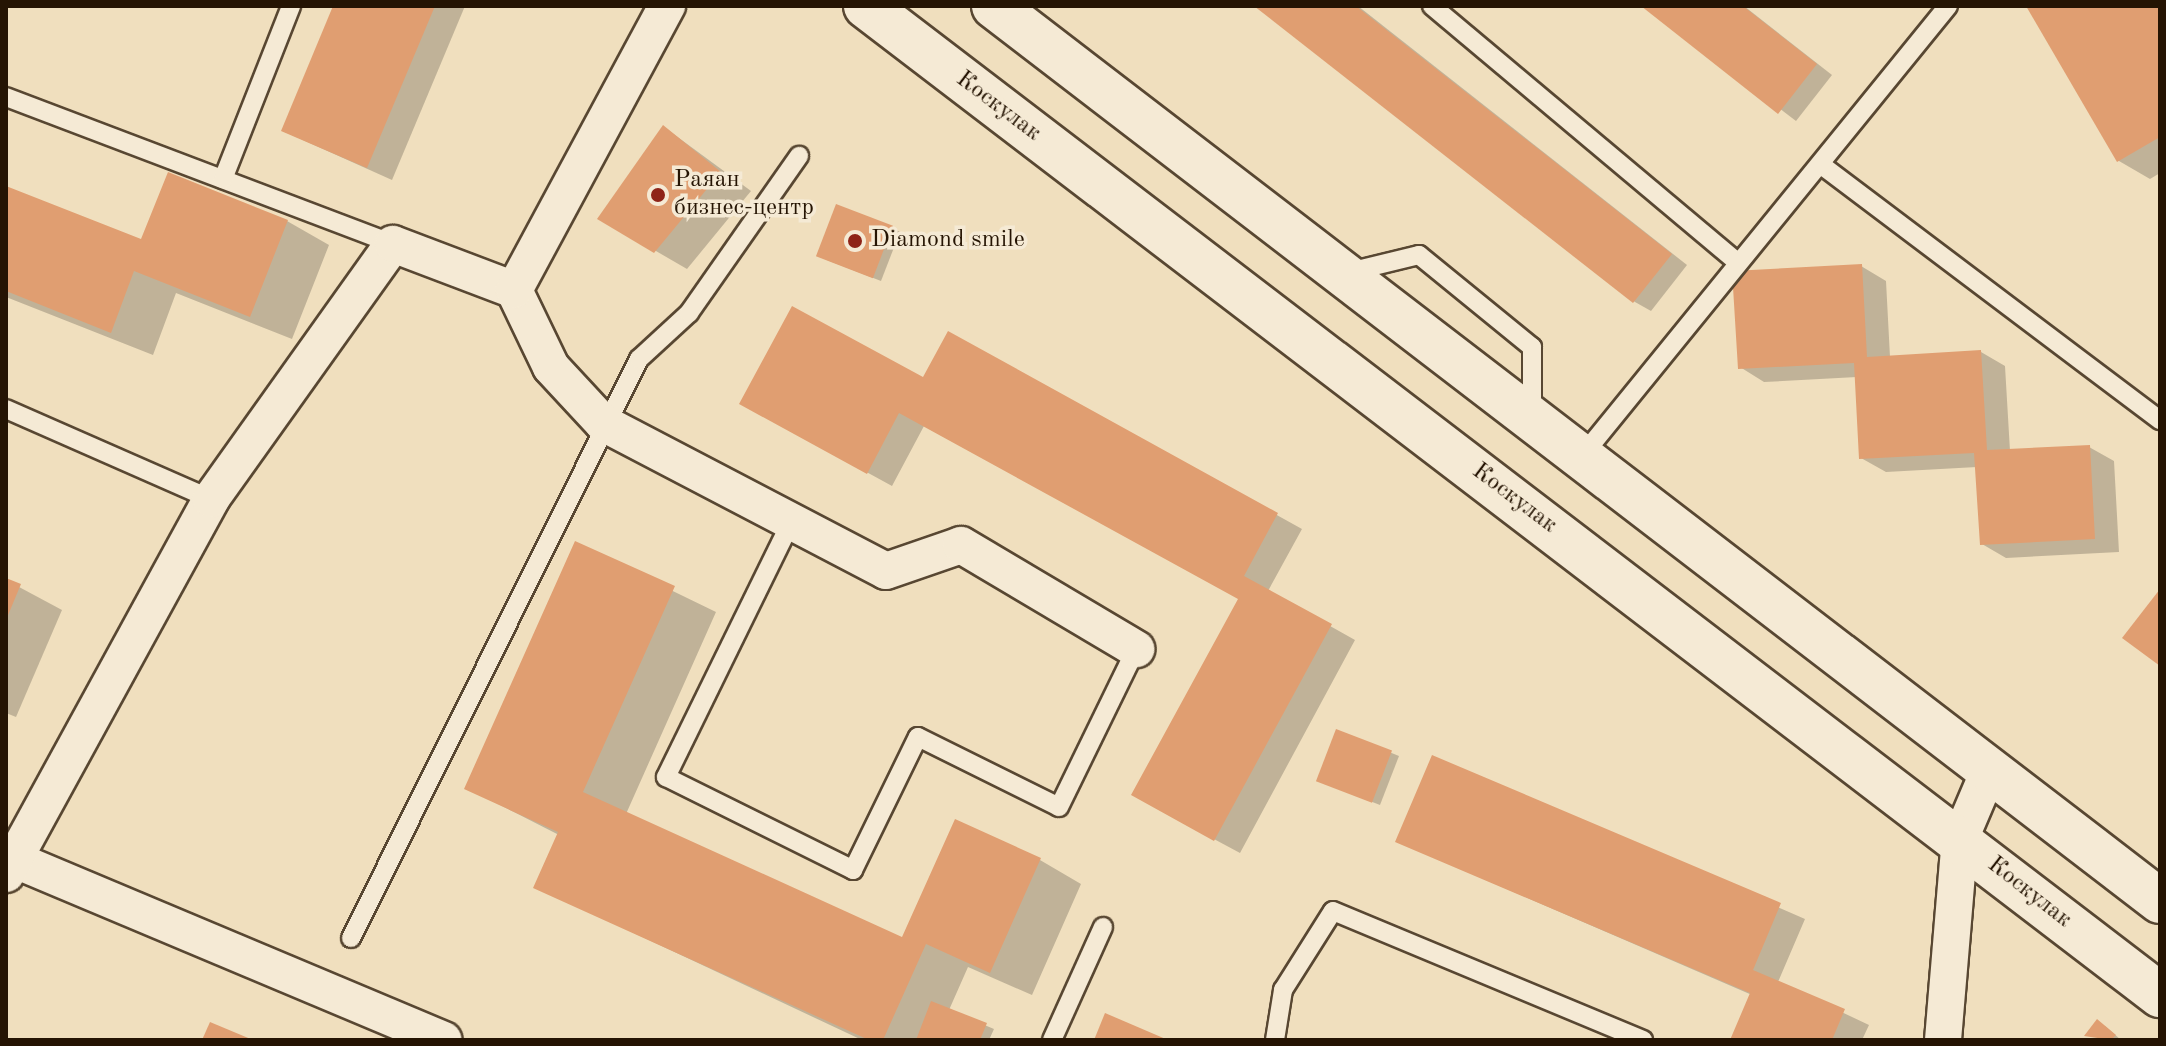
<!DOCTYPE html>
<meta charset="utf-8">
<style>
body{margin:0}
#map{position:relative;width:2166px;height:1046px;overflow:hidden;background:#f0dfbe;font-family:"Old Standard TT",serif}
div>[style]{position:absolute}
.shadow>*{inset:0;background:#0003}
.building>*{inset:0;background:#e09e71;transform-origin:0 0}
.roads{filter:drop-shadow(2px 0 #584732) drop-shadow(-2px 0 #584732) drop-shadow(0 2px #584732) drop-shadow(0 -2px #584732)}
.service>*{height:18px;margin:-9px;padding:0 9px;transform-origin:9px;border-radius:9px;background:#f5ead5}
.minor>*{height:36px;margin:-18px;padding:0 18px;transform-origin:18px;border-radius:18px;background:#f5ead5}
.tertiary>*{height:44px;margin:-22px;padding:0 22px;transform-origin:22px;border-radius:22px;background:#f5ead5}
.dots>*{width:22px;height:22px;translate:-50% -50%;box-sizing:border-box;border:4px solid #f5ead5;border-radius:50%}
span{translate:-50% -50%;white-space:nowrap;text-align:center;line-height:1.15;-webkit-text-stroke:7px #f5ead5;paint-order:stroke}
.street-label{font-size:24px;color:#251403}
.poi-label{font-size:24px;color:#251403}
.left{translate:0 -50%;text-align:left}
.frame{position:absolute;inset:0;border:8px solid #251403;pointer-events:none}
</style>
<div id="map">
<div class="shadow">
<div style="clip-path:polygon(336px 6px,465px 6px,392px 180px,283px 131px)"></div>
<div style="clip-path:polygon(1258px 6px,1358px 6px,1687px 265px,1651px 311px,1635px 302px)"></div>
<div style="clip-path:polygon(1645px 6px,1744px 6px,1832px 75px,1796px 121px)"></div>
<div style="clip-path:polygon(2029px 6px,2160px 6px,2160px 173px,2150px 179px,2119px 161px)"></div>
<div style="clip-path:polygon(664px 127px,751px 191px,687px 269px,599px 218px)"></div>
<div style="clip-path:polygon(6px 188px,143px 242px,287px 221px,329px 245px,292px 339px,176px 293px,153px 355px,6px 297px)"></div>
<div style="clip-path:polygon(892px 228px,900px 232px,881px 281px,827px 260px)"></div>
<div style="clip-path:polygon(1861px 266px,1886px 281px,1890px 357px,1981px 352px,2005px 366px,2010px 451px,2089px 447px,2114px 461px,2119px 552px,2006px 558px,1982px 544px,1977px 467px,1886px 472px,1861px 458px,1857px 377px,1764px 382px,1740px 367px)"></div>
<div style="clip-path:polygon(949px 334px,1302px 529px,1268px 591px,1355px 640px,1240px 853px,1158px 809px,1241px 599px,924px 426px,892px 486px,766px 417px,924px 380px)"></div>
<div style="clip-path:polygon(576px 544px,716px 612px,626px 814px,903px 939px,1040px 860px,1081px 884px,1032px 995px,968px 967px,949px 1010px,994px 1029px,989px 1040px,862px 1040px,536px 887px,559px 835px,467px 788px)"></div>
<div style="clip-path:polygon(6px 580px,62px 610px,16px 717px,6px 713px)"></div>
<div style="clip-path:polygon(1337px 731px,1399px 756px,1380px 805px,1326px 784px)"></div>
<div style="clip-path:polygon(1433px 757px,1805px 919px,1778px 982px,1869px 1025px,1862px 1040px,1733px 1040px,1752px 995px,1398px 842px)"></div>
<div style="clip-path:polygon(2105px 1026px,2121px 1040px,2086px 1035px)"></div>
</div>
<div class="building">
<div style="clip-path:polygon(333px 6px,435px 6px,367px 168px,281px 131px)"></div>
<div style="clip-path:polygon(1254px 6px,1356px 6px,1672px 254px,1633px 303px)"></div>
<div style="clip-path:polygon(1641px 6px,1743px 6px,1817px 64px,1778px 114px)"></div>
<div style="clip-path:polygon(2026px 6px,2160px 6px,2160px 137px,2117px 162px)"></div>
<div style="clip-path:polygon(663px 125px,721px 172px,654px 253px,597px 219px)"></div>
<div style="clip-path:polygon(168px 172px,288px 220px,250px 317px,134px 271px,111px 333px,6px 291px,6px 186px,141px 239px)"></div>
<div style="left:836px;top:204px;width:61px;height:56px;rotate:21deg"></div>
<div style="clip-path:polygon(1862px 264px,1867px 357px,1981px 350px,1987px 450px,2090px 445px,2095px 539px,1980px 545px,1974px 453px,1859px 459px,1854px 363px,1738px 369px,1732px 271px)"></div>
<div style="clip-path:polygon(792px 306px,923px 377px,948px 331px,1278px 513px,1244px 576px,1332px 624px,1214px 841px,1131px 795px,1238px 599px,899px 413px,867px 474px,739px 404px)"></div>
<div style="clip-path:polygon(575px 541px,675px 586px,583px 792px,902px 937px,955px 819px,1041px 858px,990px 973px,926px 944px,883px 1040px,869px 1040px,533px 888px,558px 832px,464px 789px)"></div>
<div style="clip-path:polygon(6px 578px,21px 584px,6px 620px)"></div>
<div style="clip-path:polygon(2160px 589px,2160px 666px,2122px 638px)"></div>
<div style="left:1336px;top:729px;width:60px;height:56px;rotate:21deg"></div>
<div style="clip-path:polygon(1432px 755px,1781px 903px,1753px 970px,1845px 1009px,1832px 1040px,1730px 1040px,1750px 993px,1395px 842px)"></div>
<div style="clip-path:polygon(931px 1001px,987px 1023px,980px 1040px,916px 1040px)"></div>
<div style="clip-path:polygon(1105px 1013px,1168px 1040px,1094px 1040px)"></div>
<div style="clip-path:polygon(2097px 1019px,2116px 1035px,2111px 1040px,2084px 1036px)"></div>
<div style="clip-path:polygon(210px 1022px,253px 1040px,202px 1040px)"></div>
</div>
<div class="roads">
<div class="service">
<div style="left:1432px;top:6px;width:395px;rotate:40deg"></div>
<div style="left:6px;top:97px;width:414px;rotate:20.8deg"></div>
<div style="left:1824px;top:167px;width:421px;rotate:37deg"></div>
<div style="left:223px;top:179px;width:186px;rotate:-68.5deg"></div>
<div style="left:1349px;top:272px;width:72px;rotate:-13.7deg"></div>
<div style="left:1419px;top:255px;width:146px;rotate:39.2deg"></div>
<div style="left:1532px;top:347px;width:69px;rotate:90deg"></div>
<div style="left:6px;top:409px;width:224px;rotate:23.7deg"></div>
<div style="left:1582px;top:456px;width:580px;rotate:-50.88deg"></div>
<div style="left:790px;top:524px;width:282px;rotate:116.1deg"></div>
<div style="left:666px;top:777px;width:209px;rotate:26.4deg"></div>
<div style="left:853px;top:870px;width:148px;rotate:-64deg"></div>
<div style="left:918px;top:737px;width:157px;rotate:26.4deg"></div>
<div style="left:1059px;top:807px;width:176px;rotate:-64deg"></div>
<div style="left:351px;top:938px;width:647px;rotate:-63.55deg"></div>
<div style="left:639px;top:359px;width:68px;rotate:-42.6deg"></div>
<div style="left:689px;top:313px;width:192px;rotate:-55deg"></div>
<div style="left:1052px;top:1040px;width:124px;rotate:-65.7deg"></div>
<div style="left:1275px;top:1040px;width:51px;rotate:-80.9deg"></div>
<div style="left:1283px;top:990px;width:93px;rotate:-57.7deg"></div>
<div style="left:1333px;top:911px;width:336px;rotate:22.6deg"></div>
</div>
<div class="minor">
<div style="left:514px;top:290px;width:85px;rotate:64.3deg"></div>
<div style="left:551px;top:367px;width:76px;rotate:47.1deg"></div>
<div style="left:603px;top:423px;width:319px;rotate:27.6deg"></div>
<div style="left:886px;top:571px;width:79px;rotate:-19.1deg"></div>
<div style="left:961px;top:545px;width:204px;rotate:30.7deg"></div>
<div style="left:13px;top:859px;width:467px;rotate:22.8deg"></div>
<div style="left:6px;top:874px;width:427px;rotate:-61.3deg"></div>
<div style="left:211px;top:499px;width:313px;rotate:-54.5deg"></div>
<div style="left:393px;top:244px;width:129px;rotate:20.8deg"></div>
<div style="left:514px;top:290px;width:323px;rotate:-61.7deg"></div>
<div style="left:1943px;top:1040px;width:202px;rotate:-85.2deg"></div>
<div style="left:1960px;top:839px;width:72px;rotate:-67deg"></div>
</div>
<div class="tertiary">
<div style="left:866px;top:6px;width:1629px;rotate:37.39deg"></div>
<div style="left:994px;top:6px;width:1470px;rotate:37.51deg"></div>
</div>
</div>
<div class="dots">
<div style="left:658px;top:195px;background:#8f2418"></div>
<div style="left:855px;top:241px;background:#8f2418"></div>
</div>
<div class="street-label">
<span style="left:998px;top:107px;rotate:37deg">Коскулак</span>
<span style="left:1514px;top:499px;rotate:37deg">Коскулак</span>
<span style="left:2029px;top:893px;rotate:38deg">Коскулак</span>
</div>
<div class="poi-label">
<span class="left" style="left:674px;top:195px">Раяан<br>бизнес-центр</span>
<span class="left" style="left:871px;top:241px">Diamond smile</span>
</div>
<div class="frame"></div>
</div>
